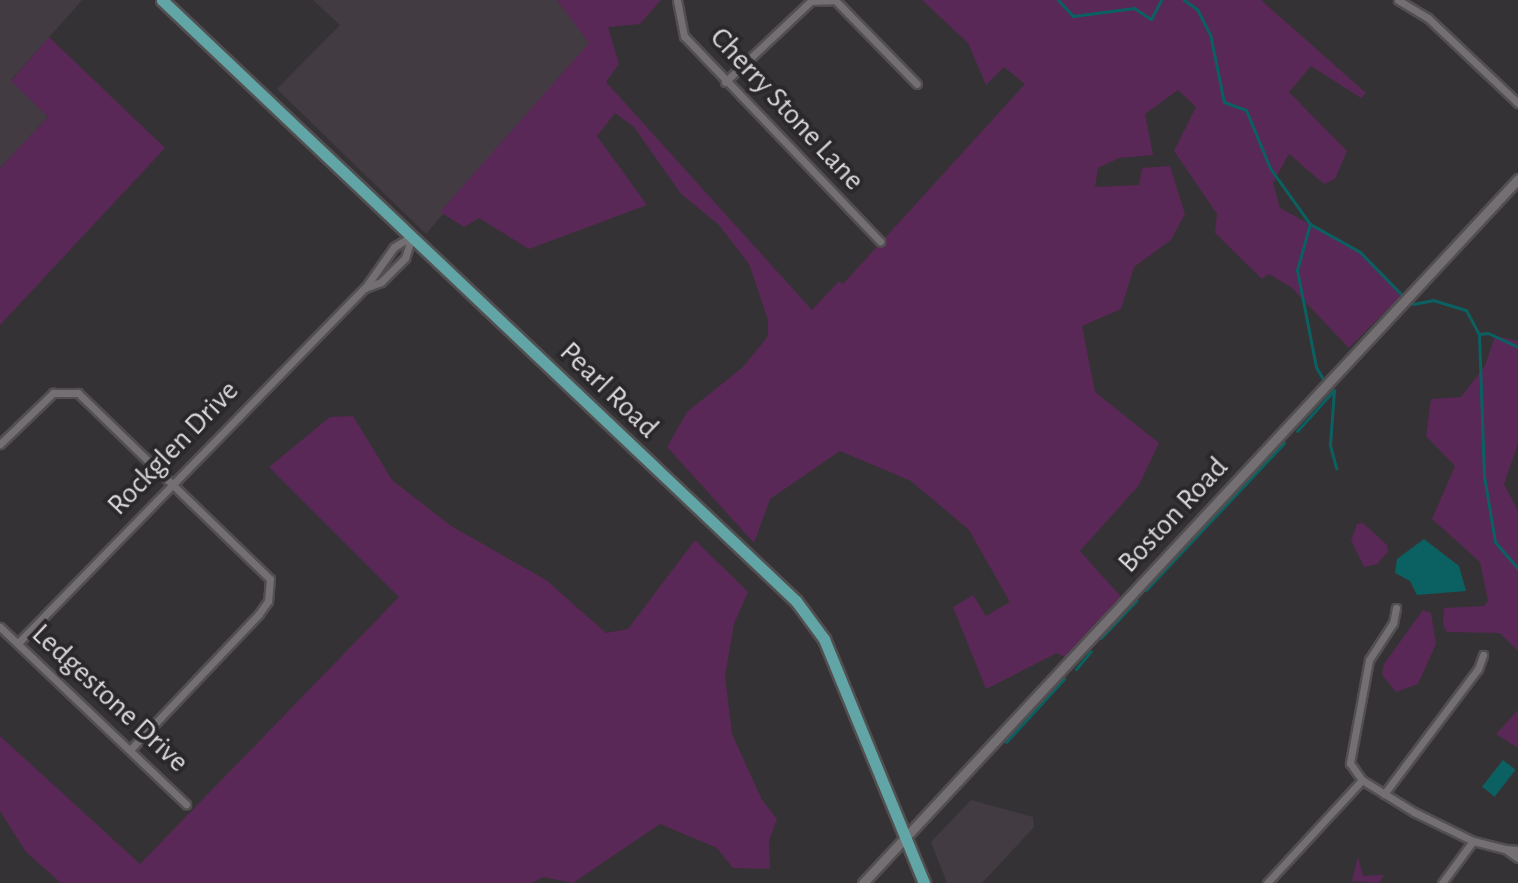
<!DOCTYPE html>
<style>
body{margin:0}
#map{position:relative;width:1518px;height:883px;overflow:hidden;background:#353235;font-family:"Alegreya Sans",sans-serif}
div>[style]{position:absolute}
.built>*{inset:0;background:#433b42}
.green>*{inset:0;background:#592856}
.water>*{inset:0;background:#0b6162;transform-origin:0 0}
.stream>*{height:3px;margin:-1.5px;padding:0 1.5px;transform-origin:1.5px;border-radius:1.5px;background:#0b6162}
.roads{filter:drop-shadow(2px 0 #524f51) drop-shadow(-2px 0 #524f51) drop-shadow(0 2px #524f51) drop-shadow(0 -2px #524f51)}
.minor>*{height:7px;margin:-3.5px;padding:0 3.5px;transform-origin:3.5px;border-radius:3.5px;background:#736f72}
.tertiary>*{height:9px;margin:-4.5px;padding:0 4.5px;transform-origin:4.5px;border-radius:4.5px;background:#736f72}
.primary>*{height:11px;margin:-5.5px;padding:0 5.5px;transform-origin:5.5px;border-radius:5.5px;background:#61a5a7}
span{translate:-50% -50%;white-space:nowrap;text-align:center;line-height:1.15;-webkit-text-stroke:8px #2b282b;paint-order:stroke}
.street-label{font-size:30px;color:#d9d7d8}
</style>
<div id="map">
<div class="built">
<div style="clip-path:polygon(0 0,82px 0,11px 80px,48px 117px,0 168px)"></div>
<div style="clip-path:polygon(313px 0,557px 0,590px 43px,426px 234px,277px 89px,340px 25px)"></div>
<div style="clip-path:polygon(971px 800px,1033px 817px,1034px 827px,982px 883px,947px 883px,931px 842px)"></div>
</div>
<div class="green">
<div style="clip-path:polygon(557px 0,661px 0,640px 24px,608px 27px,619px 64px,606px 82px,812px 310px,839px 281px,843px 284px,1025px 84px,1004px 67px,986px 85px,968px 43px,922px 0,1261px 0,1366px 93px,1361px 98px,1311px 66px,1289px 92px,1347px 151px,1335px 179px,1324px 184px,1289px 154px,1273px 183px,1280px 208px,1360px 252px,1402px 295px,1349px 348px,1292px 288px,1269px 274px,1262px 279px,1215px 233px,1217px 214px,1174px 151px,1196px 107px,1178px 90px,1145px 114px,1153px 155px,1119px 158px,1098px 168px,1095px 187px,1139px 185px,1142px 168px,1170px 166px,1185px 214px,1171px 240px,1134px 267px,1121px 309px,1082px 326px,1095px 392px,1159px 443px,1139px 485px,1080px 551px,1122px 598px,1066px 658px,1057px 653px,986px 689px,953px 607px,973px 595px,986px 616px,1010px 602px,969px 530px,911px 481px,840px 451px,770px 499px,754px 543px,667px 447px,687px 412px,743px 367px,768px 336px,768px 320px,749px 264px,718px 224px,681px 194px,634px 127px,615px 113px,597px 136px,647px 205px,529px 249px,479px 218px,464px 227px,440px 212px,589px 43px)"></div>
<div style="clip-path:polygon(49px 37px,165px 148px,0 325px,0 168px,48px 117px,11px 81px)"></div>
<div style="clip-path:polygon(1495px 336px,1518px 341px,1518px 444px,1504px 484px,1518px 511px,1518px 651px,1500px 633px,1447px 632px,1443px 625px,1444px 608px,1484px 606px,1488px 601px,1480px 562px,1432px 519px,1455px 466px,1426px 436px,1431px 399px,1461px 397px,1485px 366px)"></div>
<div style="clip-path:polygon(353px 416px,392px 480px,451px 526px,546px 580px,606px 633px,628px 629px,695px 540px,748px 592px,734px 624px,725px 676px,732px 734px,762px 800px,777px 819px,769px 841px,770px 869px,733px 868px,717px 848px,660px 824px,573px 883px,543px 877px,532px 883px,61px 883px,26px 852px,0 811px,0 736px,140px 864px,399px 597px,269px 467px,330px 417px)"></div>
<div style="clip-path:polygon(1363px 523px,1387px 545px,1388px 552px,1377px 564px,1364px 567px,1351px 540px,1357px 524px)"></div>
<div style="clip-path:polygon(1423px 610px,1431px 613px,1436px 644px,1418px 684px,1396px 692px,1382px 675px,1384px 664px)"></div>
<div style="clip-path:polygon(1518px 710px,1518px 748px,1496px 734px)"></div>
<div style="clip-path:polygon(1358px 857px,1363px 876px,1384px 875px,1379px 883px,1352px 881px)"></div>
</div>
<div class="water">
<div style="clip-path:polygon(1424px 539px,1459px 566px,1466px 591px,1417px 595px,1410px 581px,1395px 573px,1397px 559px)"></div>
<div style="left:1503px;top:760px;width:16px;height:34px;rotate:38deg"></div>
</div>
<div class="stream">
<div style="left:1058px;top:0;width:22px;rotate:47deg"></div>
<div style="left:1073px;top:16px;width:62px;rotate:-7.5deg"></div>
<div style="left:1134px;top:8px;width:20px;rotate:33deg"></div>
<div style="left:1151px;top:19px;width:21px;rotate:-62deg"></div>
<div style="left:1184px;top:0;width:16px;rotate:35deg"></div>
<div style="left:1197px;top:9px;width:28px;rotate:63deg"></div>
<div style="left:1210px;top:34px;width:69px;rotate:78.4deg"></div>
<div style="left:1224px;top:102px;width:23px;rotate:20deg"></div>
<div style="left:1246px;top:110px;width:63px;rotate:67.5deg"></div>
<div style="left:1270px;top:168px;width:69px;rotate:54.5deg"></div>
<div style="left:1310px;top:224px;width:57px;rotate:29.2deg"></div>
<div style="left:1360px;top:252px;width:60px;rotate:45.7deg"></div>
<div style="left:1310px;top:224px;width:48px;rotate:105.8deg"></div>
<div style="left:1297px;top:270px;width:99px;rotate:78.9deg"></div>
<div style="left:1316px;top:367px;width:14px;rotate:60deg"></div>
<div style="left:1413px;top:304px;width:20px;rotate:-11deg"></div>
<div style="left:1433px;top:300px;width:34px;rotate:17deg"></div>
<div style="left:1466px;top:310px;width:27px;rotate:62deg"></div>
<div style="left:1479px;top:334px;width:142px;rotate:88deg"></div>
<div style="left:1484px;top:476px;width:67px;rotate:80.5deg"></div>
<div style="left:1495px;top:542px;width:35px;rotate:49deg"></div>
<div style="left:1479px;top:334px;width:9px;rotate:-6deg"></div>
<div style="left:1488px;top:333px;width:33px;rotate:25deg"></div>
<div style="left:1334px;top:390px;width:55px;rotate:94.2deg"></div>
<div style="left:1330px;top:445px;width:24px;rotate:75deg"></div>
<div style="left:1297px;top:431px;width:55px;rotate:-47.9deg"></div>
<div style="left:1146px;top:590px;width:202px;rotate:-46.8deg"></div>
<div style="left:1101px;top:638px;width:52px;rotate:-46.5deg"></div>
<div style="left:1076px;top:669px;width:23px;rotate:-50deg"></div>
<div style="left:1006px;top:742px;width:86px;rotate:-47.4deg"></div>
</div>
<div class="roads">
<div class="minor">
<div style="left:677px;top:0;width:37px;rotate:79deg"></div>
<div style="left:684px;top:36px;width:284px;rotate:46.3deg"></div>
<div style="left:1398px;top:0;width:35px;rotate:31deg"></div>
<div style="left:1428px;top:18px;width:124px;rotate:43.4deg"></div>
<div style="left:725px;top:82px;width:118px;rotate:-43.3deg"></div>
<div style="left:811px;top:1px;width:24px;rotate:-2deg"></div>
<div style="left:835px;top:0;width:117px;rotate:45.7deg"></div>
<div style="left:365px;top:288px;width:17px;rotate:-21deg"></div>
<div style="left:381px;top:282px;width:34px;rotate:-45deg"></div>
<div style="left:405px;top:258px;width:23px;rotate:-72deg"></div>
<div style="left:0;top:444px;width:74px;rotate:-43.9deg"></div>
<div style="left:53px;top:393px;width:25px"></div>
<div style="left:78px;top:393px;width:267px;rotate:44.1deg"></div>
<div style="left:270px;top:579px;width:22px;rotate:95deg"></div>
<div style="left:268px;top:601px;width:16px;rotate:125deg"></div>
<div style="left:259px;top:614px;width:186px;rotate:133.5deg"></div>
<div style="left:1396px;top:608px;width:15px;rotate:101deg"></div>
<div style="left:1393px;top:623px;width:44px;rotate:123deg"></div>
<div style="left:1369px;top:660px;width:105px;rotate:100.5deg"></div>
<div style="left:1350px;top:763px;width:21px;rotate:55deg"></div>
<div style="left:1362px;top:780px;width:61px;rotate:31.6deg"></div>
<div style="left:1414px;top:812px;width:66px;rotate:26.2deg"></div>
<div style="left:1473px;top:841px;width:33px;rotate:14deg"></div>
<div style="left:0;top:627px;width:257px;rotate:43.6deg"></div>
<div style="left:18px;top:643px;width:496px;rotate:-45.7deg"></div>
<div style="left:365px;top:288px;width:50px;rotate:-54.7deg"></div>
<div style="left:394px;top:247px;width:21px;rotate:-31deg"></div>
<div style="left:1384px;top:794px;width:156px;rotate:-53.1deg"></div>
<div style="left:1478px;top:669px;width:15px;rotate:-70deg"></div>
<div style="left:1518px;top:850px;width:13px;rotate:-176deg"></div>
<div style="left:1505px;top:849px;width:16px;rotate:35deg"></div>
<div style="left:1267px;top:883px;width:140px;rotate:-47.3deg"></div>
<div style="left:1442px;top:883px;width:52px;rotate:-53.6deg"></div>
</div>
<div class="tertiary">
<div style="left:863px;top:883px;width:962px;rotate:-47.06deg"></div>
</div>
<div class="primary">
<div style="left:162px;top:0;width:874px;rotate:43.47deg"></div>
<div style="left:796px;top:601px;width:47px;rotate:53.6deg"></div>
<div style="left:824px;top:639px;width:264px;rotate:67.7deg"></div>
</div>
</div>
<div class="street-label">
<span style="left:787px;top:109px;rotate:47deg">Cherry Stone Lane</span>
<span style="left:609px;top:390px;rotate:44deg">Pearl Road</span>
<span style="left:173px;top:448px;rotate:-46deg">Rockglen Drive</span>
<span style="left:1173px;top:515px;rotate:-47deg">Boston Road</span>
<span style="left:110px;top:698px;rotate:43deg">Ledgestone Drive</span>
</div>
</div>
